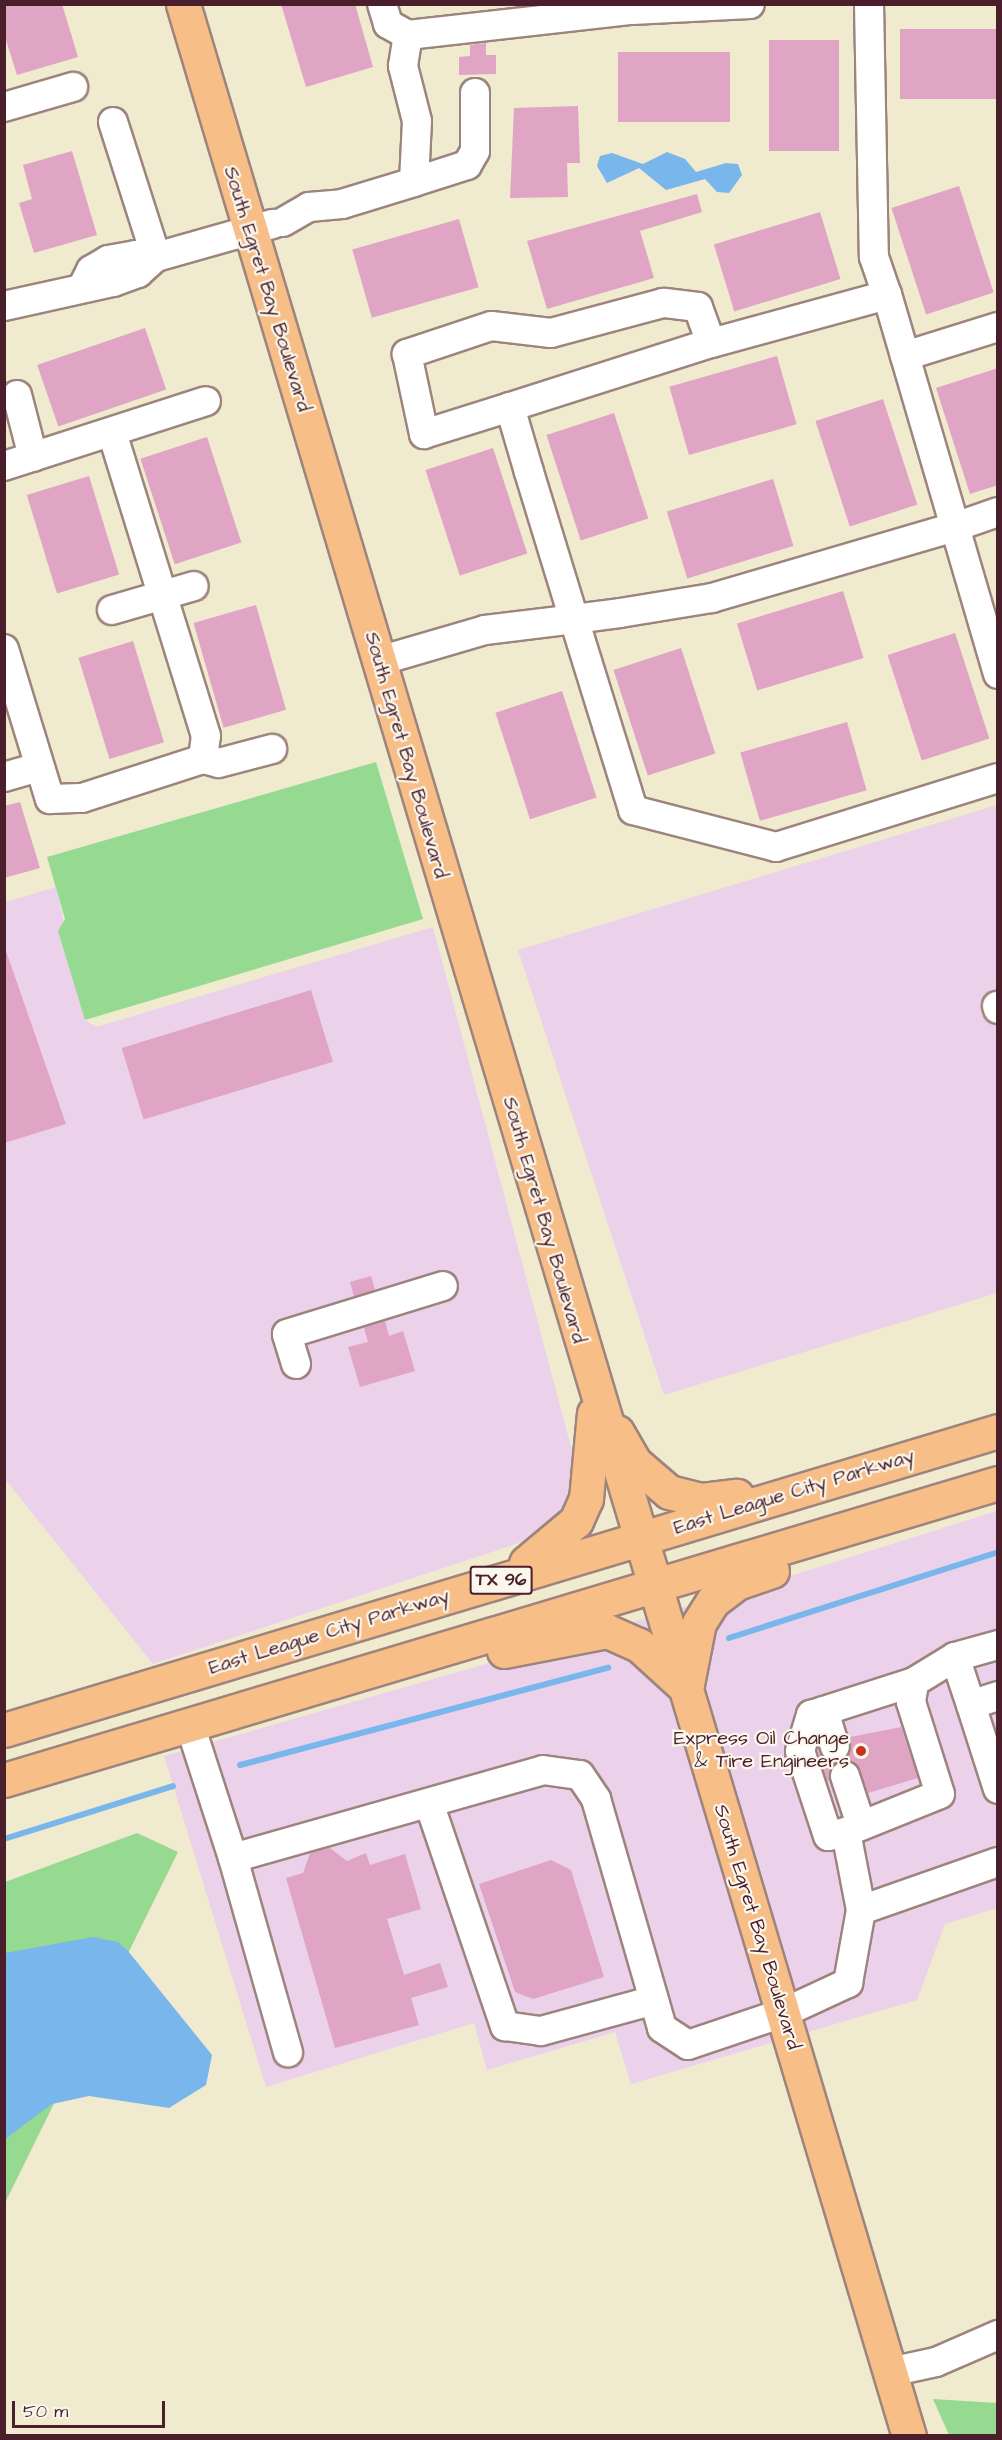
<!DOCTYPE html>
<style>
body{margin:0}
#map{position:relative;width:1002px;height:2440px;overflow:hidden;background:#f0eacf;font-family:"Architects Daughter",sans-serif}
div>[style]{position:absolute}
.built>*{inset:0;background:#ecd1ea}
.green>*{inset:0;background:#96d991}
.water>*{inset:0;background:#78b6eb}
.stream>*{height:6px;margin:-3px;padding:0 3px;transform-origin:3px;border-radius:3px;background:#78b6eb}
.building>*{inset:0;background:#e0a5c5;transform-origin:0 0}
.roads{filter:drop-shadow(2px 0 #9d847d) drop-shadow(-2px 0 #9d847d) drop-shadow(0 2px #9d847d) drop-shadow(0 -2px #9d847d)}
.minor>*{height:28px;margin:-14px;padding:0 14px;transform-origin:14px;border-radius:14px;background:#fff}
.major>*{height:33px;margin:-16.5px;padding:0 16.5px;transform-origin:16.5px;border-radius:16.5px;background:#f7be87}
.dots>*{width:16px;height:16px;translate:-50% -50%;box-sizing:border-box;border:3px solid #fbf7ec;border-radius:50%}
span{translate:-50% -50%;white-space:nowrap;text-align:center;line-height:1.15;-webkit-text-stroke:4.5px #fbf7ec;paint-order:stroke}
.shield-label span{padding:2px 4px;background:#fbf7ec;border:2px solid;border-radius:4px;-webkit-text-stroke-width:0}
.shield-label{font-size:18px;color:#4a1f2b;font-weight:700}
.street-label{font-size:20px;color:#4a1f2b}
.poi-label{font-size:20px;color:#4a1f2b}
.right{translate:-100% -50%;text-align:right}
.frame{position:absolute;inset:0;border:6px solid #4a1f2b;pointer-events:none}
.scale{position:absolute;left:12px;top:2401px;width:153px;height:27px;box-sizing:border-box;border:3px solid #4a1f2b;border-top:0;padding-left:8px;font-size:18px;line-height:21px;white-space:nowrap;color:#4a1f2b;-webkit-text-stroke:4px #fbf7ec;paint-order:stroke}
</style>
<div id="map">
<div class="built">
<div style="clip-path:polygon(997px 805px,997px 1293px,664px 1395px,518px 950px)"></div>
<div style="clip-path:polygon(56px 887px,85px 1020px,96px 1027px,433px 927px,576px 1466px,567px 1507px,540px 1536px,153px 1664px,5px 1479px,5px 902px)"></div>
<div style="clip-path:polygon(997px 1511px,997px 1908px,945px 1924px,917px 2000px,631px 2084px,615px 2032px,487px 2070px,474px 2023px,266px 2087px,164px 1756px,758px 1586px)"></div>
</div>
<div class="green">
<div style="clip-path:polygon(376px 762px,423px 919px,85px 1020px,58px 931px,65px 919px,47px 857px)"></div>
<div style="clip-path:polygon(137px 1833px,178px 1852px,5px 2203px,5px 1882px)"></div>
<div style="clip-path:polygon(933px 2399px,997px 2403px,997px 2435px,949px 2435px)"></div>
</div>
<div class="water">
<div style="clip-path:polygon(667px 152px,685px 159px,696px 172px,726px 163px,738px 164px,742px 175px,729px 193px,717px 192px,705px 179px,666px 190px,639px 168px,607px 183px,597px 166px,600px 156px,612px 153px,643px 164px)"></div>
<div style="clip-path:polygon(93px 1937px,118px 1942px,128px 1951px,212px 2055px,206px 2085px,169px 2108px,89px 2096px,52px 2104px,5px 2139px,5px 1953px)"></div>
</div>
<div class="stream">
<div style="left:729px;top:1638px;width:282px;rotate:-17.7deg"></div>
<div style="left:240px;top:1765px;width:381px;rotate:-14.8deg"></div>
<div style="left:4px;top:1839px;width:177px;rotate:-17.4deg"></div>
</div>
<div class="building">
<div style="clip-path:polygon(4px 4px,62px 4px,78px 57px,17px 75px,4px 34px)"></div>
<div style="clip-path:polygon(281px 4px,355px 4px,373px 67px,306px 87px)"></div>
<div style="left:900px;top:29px;width:98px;height:70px"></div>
<div style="left:769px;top:40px;width:70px;height:111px"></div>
<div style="clip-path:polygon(486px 43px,486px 55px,496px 55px,496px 74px,459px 75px,459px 57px,470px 56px,470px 45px)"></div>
<div style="left:618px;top:52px;width:112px;height:70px"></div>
<div style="clip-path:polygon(578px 106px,580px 163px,567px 163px,568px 197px,510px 198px,514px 108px)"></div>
<div style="clip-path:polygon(72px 151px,97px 235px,34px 253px,19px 203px,32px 199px,23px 165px)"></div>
<div style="left:959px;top:186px;width:112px;height:71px;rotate:72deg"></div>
<div style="clip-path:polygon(697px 194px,702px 212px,640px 231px,654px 278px,547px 309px,527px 241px)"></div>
<div style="left:820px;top:212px;width:70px;height:111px;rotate:73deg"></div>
<div style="left:459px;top:219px;width:71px;height:111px;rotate:74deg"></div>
<div style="left:145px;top:328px;width:65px;height:114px;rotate:71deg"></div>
<div style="left:777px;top:356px;width:71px;height:112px;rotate:74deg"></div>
<div style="clip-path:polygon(998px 368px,998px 485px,970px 494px,936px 388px)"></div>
<div style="left:883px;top:399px;width:111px;height:71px;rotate:72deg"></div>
<div style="left:614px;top:413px;width:111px;height:71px;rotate:72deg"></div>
<div style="left:207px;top:437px;width:111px;height:70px;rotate:72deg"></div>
<div style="left:493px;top:448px;width:111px;height:71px;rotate:72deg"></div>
<div style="left:89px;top:476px;width:103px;height:65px;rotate:73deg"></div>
<div style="left:773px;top:479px;width:70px;height:111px;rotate:73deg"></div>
<div style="left:843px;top:591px;width:70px;height:111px;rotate:73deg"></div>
<div style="left:256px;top:605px;width:109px;height:65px;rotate:74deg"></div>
<div style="left:955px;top:633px;width:111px;height:71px;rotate:72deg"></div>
<div style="left:133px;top:641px;width:106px;height:57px;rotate:73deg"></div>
<div style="left:681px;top:648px;width:111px;height:71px;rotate:72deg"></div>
<div style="left:562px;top:691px;width:112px;height:70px;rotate:72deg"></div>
<div style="left:847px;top:722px;width:71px;height:111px;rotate:74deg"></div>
<div style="clip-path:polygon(20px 802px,40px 868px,4px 878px,4px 806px)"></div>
<div style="clip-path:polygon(4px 945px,66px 1124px,4px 1143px)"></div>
<div style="left:311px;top:990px;width:75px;height:198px;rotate:73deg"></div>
<div style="left:371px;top:1276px;width:15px;height:22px;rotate:74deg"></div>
<div style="clip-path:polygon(385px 1321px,389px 1336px,403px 1331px,415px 1371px,360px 1387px,348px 1347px,368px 1342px,364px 1328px)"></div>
<div style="clip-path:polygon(901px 1727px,918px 1778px,868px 1793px,856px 1764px,843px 1760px,851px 1750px,850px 1737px)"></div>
<div style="clip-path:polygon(818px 1751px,837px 1762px,829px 1781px,827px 1781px)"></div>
<div style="clip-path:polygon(330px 1848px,347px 1861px,366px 1853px,370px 1865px,405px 1854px,421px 1909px,387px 1919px,404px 1975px,440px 1963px,448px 1987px,411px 1998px,419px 2025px,335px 2048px,286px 1878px,303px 1873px,310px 1853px)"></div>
<div style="clip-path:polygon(551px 1860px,571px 1870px,604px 1977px,533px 1999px,515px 1992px,479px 1884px)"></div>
</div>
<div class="roads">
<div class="minor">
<div style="left:382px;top:4px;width:21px;rotate:73deg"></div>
<div style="left:388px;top:24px;width:23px;rotate:29deg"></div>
<div style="left:869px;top:4px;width:253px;rotate:88.9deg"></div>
<div style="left:874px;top:257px;width:40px;rotate:71.1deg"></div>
<div style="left:4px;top:107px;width:72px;rotate:-16.2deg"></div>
<div style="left:113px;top:122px;width:142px;rotate:72.3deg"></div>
<div style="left:414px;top:182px;width:56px;rotate:-17.8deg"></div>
<div style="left:467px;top:165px;width:16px;rotate:-60deg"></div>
<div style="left:475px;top:151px;width:58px;rotate:-90deg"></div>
<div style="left:283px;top:222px;width:30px;rotate:-30deg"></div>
<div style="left:309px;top:207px;width:33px;rotate:-5deg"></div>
<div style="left:342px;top:204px;width:75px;rotate:-17deg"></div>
<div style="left:414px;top:182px;width:61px;rotate:-87.2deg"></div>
<div style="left:417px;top:121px;width:57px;rotate:-104.3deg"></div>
<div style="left:403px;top:66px;width:31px;rotate:-81deg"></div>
<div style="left:408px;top:35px;width:225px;rotate:-6.4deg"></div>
<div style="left:632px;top:10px;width:118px;rotate:-2.9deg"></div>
<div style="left:83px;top:286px;width:18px;rotate:-63deg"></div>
<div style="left:91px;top:270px;width:20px;rotate:-30deg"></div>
<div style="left:108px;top:260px;width:27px;rotate:-10deg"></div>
<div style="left:135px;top:255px;width:16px;rotate:18deg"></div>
<div style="left:4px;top:306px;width:112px;rotate:-12.4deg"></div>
<div style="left:113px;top:282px;width:27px;rotate:-20deg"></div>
<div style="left:138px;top:273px;width:24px;rotate:-42deg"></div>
<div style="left:156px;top:257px;width:122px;rotate:-15.8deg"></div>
<div style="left:905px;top:356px;width:97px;rotate:-17.3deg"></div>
<div style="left:17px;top:395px;width:64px;rotate:75.5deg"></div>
<div style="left:510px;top:407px;width:211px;rotate:-17.7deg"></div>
<div style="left:4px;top:466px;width:212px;rotate:-17.8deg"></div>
<div style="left:998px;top:512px;width:46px;rotate:160.8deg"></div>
<div style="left:955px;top:527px;width:153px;rotate:73.7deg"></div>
<div style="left:112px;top:610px;width:85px;rotate:-16.3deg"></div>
<div style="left:4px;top:649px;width:157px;rotate:73deg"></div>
<div style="left:50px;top:799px;width:32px;rotate:-2deg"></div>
<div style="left:82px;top:798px;width:127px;rotate:-17.9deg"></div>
<div style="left:203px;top:759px;width:23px;rotate:-83deg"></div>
<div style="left:206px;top:736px;width:318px;rotate:-107.2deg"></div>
<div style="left:379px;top:661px;width:110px;rotate:-16.3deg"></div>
<div style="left:485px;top:630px;width:90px;rotate:-7deg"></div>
<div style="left:574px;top:619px;width:46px;rotate:-7.4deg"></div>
<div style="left:620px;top:613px;width:93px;rotate:-9.3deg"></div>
<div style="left:712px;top:598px;width:253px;rotate:-16.3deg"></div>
<div style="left:955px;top:527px;width:242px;rotate:-106.3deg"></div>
<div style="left:887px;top:295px;width:182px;rotate:164.7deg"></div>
<div style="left:711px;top:343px;width:38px;rotate:-110deg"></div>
<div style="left:698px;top:307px;width:35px;rotate:-173deg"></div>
<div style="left:663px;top:303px;width:116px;rotate:165deg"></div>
<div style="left:551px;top:333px;width:60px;rotate:-173.3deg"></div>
<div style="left:491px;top:326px;width:89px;rotate:161.6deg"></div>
<div style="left:407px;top:354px;width:82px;rotate:78deg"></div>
<div style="left:424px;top:434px;width:90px;rotate:-17.4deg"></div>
<div style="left:510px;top:407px;width:68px;rotate:73.7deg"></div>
<div style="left:529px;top:472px;width:154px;rotate:73deg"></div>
<div style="left:574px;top:619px;width:200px;rotate:72.8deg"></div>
<div style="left:633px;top:810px;width:148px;rotate:14.5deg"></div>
<div style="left:776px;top:847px;width:232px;rotate:-17.3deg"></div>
<div style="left:203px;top:759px;width:16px;rotate:14deg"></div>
<div style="left:219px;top:763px;width:55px;rotate:-14.8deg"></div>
<div style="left:4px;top:777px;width:36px;rotate:-16deg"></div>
<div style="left:997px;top:1006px;width:3px;rotate:72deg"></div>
<div style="left:296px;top:1364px;width:31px;rotate:-107deg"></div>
<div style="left:287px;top:1334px;width:163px;rotate:-17.1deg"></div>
<div style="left:955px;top:1657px;width:51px;rotate:71.6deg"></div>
<div style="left:998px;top:1696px;width:28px;rotate:162deg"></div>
<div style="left:971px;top:1705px;width:88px;rotate:72.2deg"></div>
<div style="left:824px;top:1711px;width:37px;rotate:73deg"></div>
<div style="left:190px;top:1725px;width:140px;rotate:72.1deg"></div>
<div style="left:233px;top:1858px;width:322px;rotate:-15.8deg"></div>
<div style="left:543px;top:1770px;width:37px;rotate:8deg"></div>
<div style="left:580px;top:1775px;width:29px;rotate:56deg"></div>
<div style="left:596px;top:1799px;width:238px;rotate:73.9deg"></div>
<div style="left:662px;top:2028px;width:31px;rotate:33deg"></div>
<div style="left:688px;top:2045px;width:100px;rotate:-18.6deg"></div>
<div style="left:783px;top:2013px;width:72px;rotate:-24.8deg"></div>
<div style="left:848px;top:1983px;width:74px;rotate:-79.9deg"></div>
<div style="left:861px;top:1910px;width:145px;rotate:-19.3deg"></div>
<div style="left:845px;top:1776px;width:52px;rotate:71.9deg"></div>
<div style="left:429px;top:1803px;width:236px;rotate:71.2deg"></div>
<div style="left:505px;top:2026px;width:36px;rotate:8deg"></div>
<div style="left:541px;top:2031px;width:117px;rotate:-15.3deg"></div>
<div style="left:846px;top:1832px;width:18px;rotate:167deg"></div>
<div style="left:828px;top:1836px;width:89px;rotate:-108.2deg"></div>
<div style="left:800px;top:1751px;width:38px;rotate:-73deg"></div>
<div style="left:811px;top:1715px;width:108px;rotate:-17.8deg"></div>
<div style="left:233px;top:1858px;width:202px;rotate:74.2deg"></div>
<div style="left:861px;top:1910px;width:79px;rotate:-100.9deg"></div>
<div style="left:846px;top:1832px;width:101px;rotate:-22deg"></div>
<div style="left:940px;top:1794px;width:96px;rotate:-107.5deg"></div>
<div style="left:911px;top:1702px;width:20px;rotate:-81deg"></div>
<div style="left:914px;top:1682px;width:48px;rotate:-31.4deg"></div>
<div style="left:955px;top:1657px;width:45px;rotate:-15.6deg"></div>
<div style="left:890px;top:2372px;width:47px;rotate:-12.3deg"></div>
<div style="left:936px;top:2362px;width:68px;rotate:-23.5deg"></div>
</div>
<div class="major">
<div style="left:183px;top:4px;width:2538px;rotate:73.38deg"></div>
<div style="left:617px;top:1432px;width:34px;rotate:60deg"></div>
<div style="left:634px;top:1462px;width:46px;rotate:40.6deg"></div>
<div style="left:669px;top:1492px;width:34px;rotate:14deg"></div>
<div style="left:702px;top:1500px;width:35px;rotate:-7deg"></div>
<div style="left:526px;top:1563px;width:65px;rotate:-40deg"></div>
<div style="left:576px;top:1521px;width:24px;rotate:-66deg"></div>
<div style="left:586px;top:1499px;width:86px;rotate:-84.7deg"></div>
<div style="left:504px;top:1651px;width:105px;rotate:-11deg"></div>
<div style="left:607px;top:1631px;width:35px;rotate:24deg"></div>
<div style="left:639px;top:1645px;width:59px;rotate:42.3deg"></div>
<div style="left:687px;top:1684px;width:62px;rotate:-78.9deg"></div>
<div style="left:699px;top:1623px;width:26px;rotate:-58deg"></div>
<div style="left:713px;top:1601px;width:30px;rotate:-37deg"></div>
<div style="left:737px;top:1583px;width:37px;rotate:-19deg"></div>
<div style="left:4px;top:1730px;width:1038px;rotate:-16.74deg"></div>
<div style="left:4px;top:1780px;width:1037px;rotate:-16.64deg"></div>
</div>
</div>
<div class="dots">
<div style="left:861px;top:1751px;background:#c8321e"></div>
</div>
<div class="shield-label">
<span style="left:501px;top:1580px">TX 96</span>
</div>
<div class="street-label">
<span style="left:267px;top:289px;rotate:73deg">South Egret Bay Boulevard</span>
<span style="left:406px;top:755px;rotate:74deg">South Egret Bay Boulevard</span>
<span style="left:544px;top:1220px;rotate:74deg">South Egret Bay Boulevard</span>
<span style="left:794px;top:1492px;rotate:-17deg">East League City Parkway</span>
<span style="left:329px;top:1632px;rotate:-17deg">East League City Parkway</span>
<span style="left:757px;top:1927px;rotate:73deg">South Egret Bay Boulevard</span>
</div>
<div class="poi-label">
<span class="right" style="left:849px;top:1750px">Express Oil Change<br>&amp; Tire Engineers</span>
</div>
<div class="frame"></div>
<div class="scale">50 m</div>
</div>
